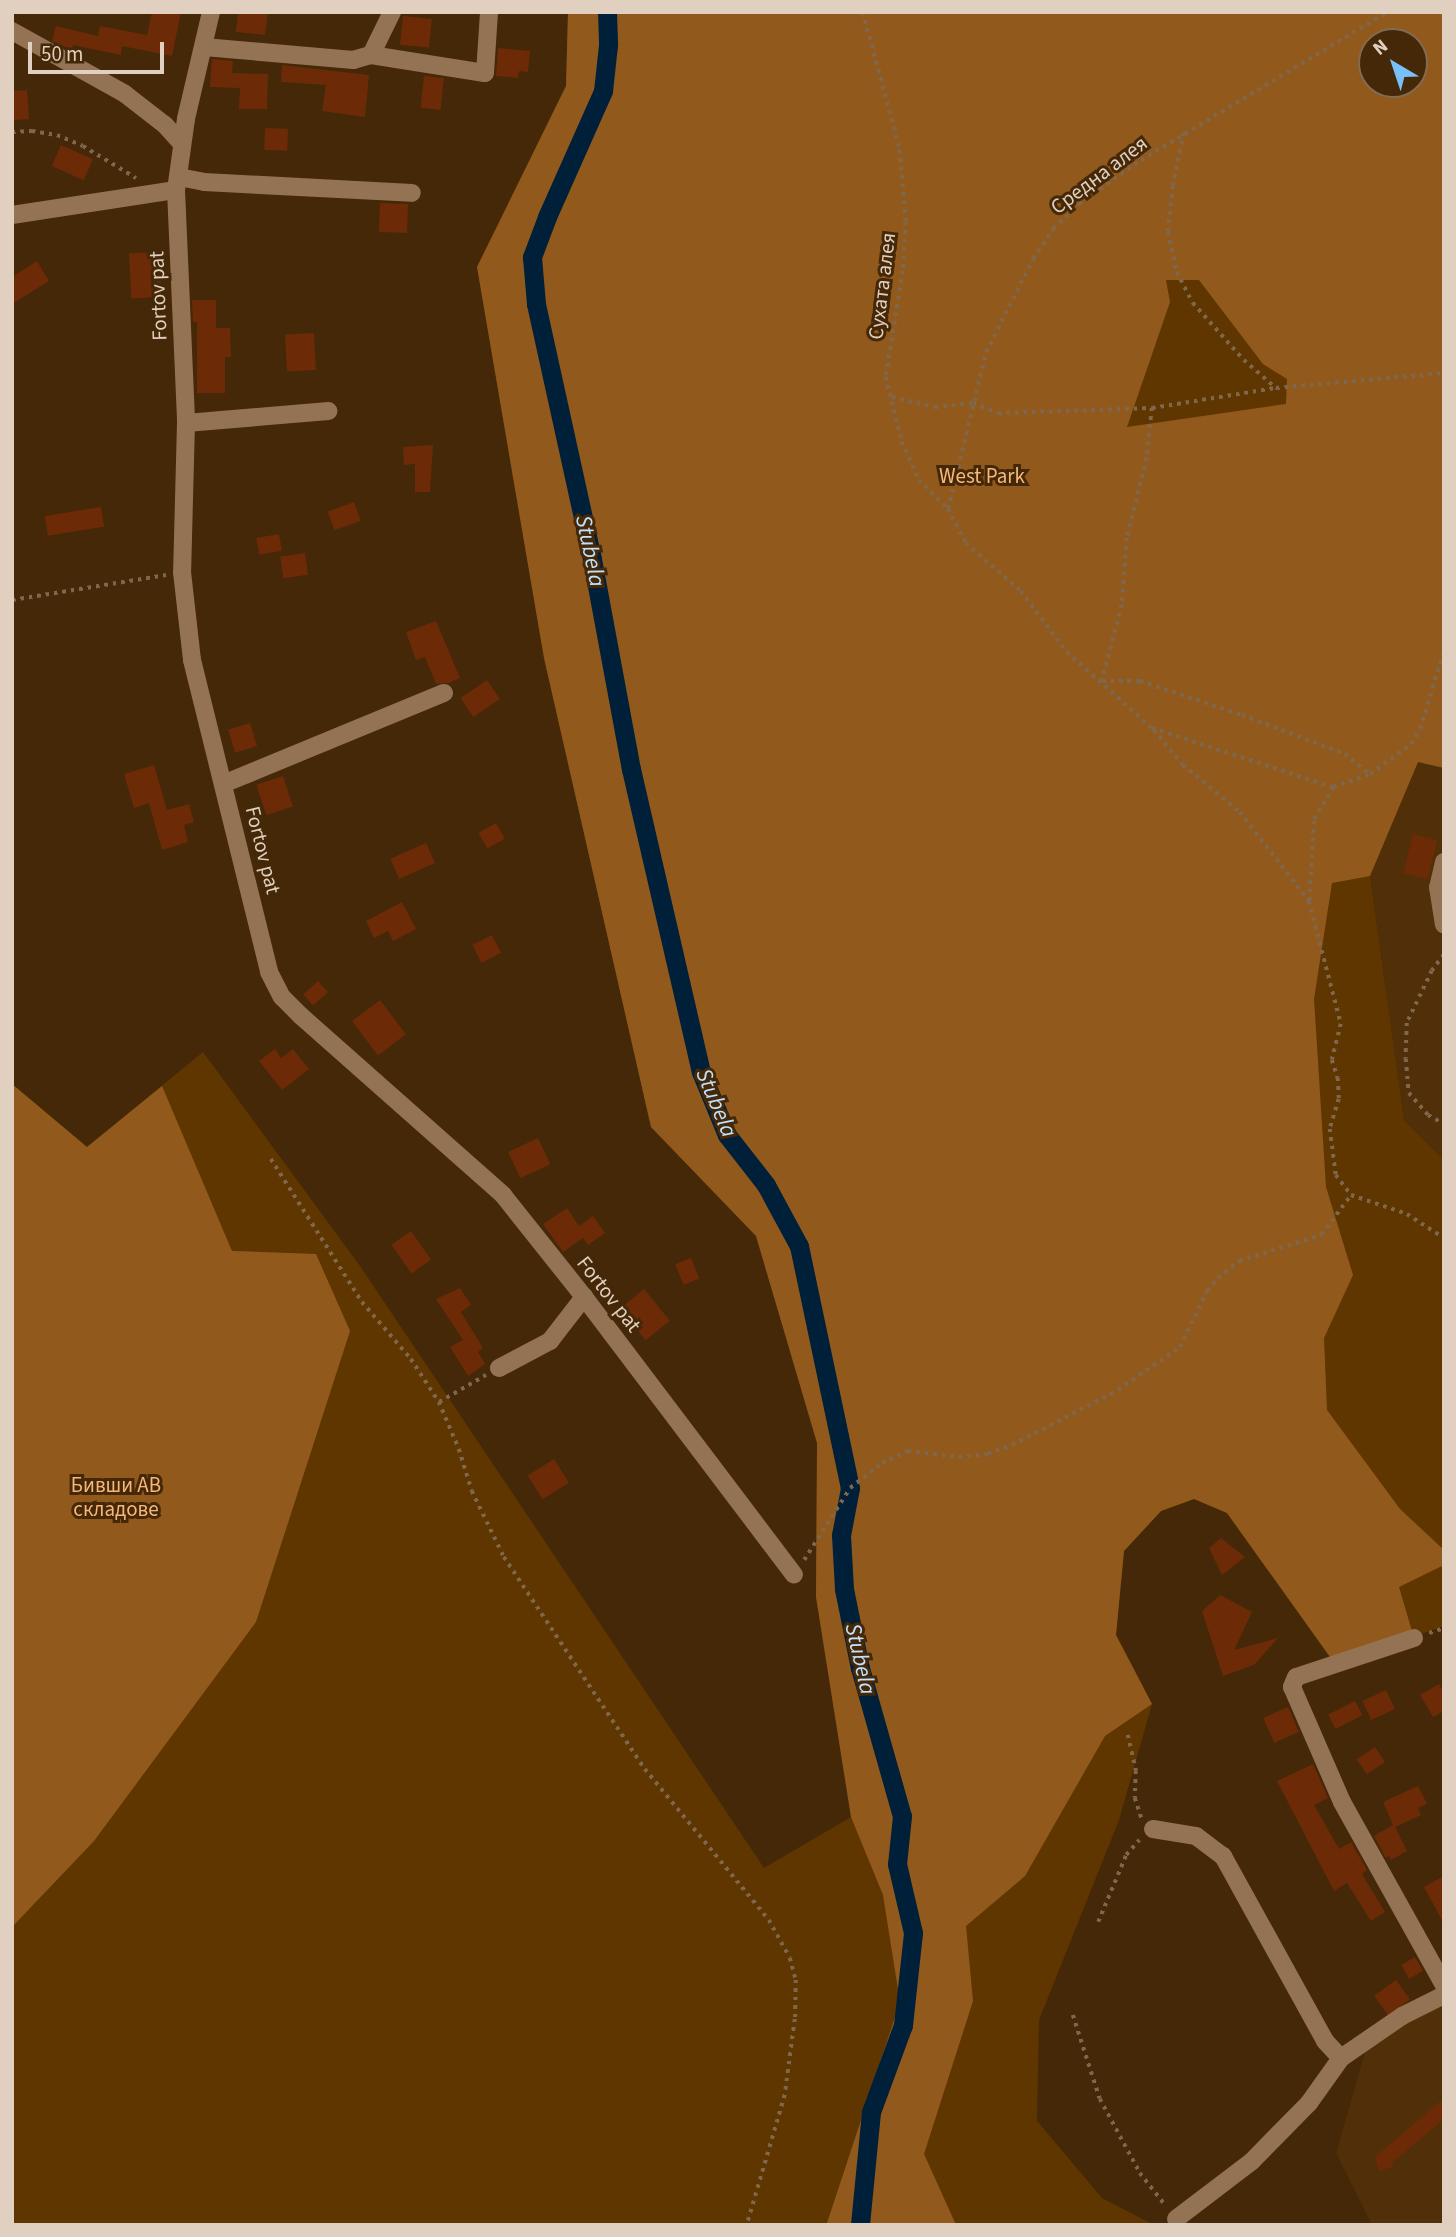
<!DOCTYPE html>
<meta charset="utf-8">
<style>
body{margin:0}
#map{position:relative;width:1456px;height:2237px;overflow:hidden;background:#442808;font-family:"Source Sans 3",sans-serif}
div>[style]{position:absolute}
.built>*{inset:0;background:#512f08}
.green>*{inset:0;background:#603600}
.forest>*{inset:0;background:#915a1c}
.canal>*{height:19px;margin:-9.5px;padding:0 9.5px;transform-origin:9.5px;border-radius:9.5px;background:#002039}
.building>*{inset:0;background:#6c2b06;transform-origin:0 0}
.path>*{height:3.5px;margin-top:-1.75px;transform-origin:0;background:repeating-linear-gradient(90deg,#7f674d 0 3.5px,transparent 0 8.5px)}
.minor>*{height:18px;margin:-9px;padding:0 9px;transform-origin:9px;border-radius:9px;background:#947354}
span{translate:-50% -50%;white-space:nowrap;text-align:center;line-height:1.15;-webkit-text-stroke:6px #442808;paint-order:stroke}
.street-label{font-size:21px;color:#e1cfbf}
.park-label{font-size:21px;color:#f6b77a}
.water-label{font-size:23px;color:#c0e2ff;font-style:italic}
.frame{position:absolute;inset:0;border:14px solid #e1cfbf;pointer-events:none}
.north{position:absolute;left:1358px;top:28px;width:70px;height:70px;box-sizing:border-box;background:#442808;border:2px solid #836b51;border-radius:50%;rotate:321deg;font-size:19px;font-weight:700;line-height:28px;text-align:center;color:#e1cfbf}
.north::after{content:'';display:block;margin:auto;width:24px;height:32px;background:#79bff8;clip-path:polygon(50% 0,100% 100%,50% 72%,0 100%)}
.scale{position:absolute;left:28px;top:42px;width:136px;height:32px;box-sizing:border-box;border:4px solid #e1cfbf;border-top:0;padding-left:9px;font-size:21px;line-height:24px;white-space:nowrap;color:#e1cfbf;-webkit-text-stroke:5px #442808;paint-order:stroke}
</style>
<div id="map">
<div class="built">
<div style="clip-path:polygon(1418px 761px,1444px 768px,1444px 1160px,1404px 1120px,1370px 876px)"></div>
<div style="clip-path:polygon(1444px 1995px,1444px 2225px,1372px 2225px,1336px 2153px,1369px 2039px)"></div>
</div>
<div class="green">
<div style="clip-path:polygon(evenodd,568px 12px,1444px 12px,1444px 768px,1418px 762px,1370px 876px,1404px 1120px,1444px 1160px,1444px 1626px,1335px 1664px,1227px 1513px,1194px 1499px,1161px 1511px,1124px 1551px,1116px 1635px,1152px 1704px,1119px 1820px,1039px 2020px,1037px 2121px,1102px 2198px,1154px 2225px,12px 2225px,12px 1084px,87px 1147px,203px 1052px,360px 1266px,764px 1868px,851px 1817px,816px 1597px,817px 1443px,756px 1236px,651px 1127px,544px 658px,477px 267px,566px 86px,568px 12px,1372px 42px,1414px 42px,1414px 84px,1372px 84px,1372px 42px)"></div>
</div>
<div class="forest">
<div style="clip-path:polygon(evenodd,568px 12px,1444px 12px,1444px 768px,1418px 762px,1370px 876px,1332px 883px,1314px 999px,1326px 1187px,1353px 1275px,1324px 1338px,1327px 1410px,1400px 1509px,1444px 1550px,1444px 1565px,1399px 1587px,1414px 1638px,1335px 1664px,1227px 1513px,1194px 1499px,1161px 1511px,1124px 1551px,1116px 1635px,1152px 1704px,1105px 1736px,1025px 1876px,966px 1926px,973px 2001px,924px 2154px,956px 2225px,827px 2223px,900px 2002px,883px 1895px,851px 1817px,816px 1597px,817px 1443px,756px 1236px,651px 1127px,544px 658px,477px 267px,566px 86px,568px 12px,1372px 42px,1414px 42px,1414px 84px,1372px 84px,1372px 42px,568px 12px,1166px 280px,1199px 280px,1263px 364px,1287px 379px,1286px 404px,1127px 427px,1170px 302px,1166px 280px)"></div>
<div style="clip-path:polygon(12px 1084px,87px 1147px,162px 1086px,232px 1251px,316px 1254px,350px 1331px,256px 1622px,94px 1841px,12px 1927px)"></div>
</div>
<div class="canal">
<div style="left:607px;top:12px;width:33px;rotate:88deg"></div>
<div style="left:608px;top:45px;width:46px;rotate:96.2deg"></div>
<div style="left:603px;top:91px;width:138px;rotate:114deg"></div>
<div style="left:547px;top:217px;width:43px;rotate:110.6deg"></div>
<div style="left:532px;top:257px;width:47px;rotate:85.1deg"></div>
<div style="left:536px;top:304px;width:261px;rotate:77.6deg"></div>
<div style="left:592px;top:559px;width:214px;rotate:79.5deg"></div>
<div style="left:631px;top:769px;width:311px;rotate:77deg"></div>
<div style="left:701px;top:1072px;width:68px;rotate:67.6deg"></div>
<div style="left:727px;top:1135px;width:63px;rotate:52deg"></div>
<div style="left:766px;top:1185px;width:69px;rotate:61.6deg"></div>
<div style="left:799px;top:1246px;width:247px;rotate:78.1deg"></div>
<div style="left:850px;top:1488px;width:48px;rotate:100.8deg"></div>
<div style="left:841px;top:1535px;width:54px;rotate:86.8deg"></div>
<div style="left:844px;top:1589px;width:81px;rotate:78.6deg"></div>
<div style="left:860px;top:1668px;width:154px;rotate:74.2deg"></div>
<div style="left:902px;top:1816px;width:48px;rotate:95.9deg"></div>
<div style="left:897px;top:1864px;width:71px;rotate:76.9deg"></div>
<div style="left:913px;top:1933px;width:93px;rotate:96.2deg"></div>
<div style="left:903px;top:2025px;width:93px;rotate:110.2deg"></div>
<div style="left:871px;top:2112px;width:114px;rotate:95.6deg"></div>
</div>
<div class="building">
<div style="clip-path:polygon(152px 12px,181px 12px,172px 56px,122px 46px,121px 55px,73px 45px,72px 50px,52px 41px,56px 26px,98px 36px,100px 26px,147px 35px)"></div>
<div style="clip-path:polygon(238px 12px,268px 12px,265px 35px,236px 32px)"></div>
<div style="left:403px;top:16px;width:29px;height:29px;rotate:6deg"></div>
<div style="clip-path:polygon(498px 48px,530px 51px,528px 72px,519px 71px,518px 78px,496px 76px)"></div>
<div style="clip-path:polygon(212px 59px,233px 61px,232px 73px,268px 74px,267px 109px,239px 109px,240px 88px,210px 87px)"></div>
<div style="clip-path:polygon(282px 65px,369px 75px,365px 117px,322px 111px,326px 85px,281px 82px)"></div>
<div style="left:424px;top:76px;width:20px;height:32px;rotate:6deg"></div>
<div style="left:27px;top:90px;width:29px;height:15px;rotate:86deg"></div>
<div style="left:265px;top:128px;width:23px;height:22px;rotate:2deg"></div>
<div style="left:61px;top:145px;width:35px;height:23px;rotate:24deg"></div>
<div style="left:380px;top:203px;width:28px;height:29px;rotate:2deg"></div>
<div style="left:159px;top:252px;width:45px;height:30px;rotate:87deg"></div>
<div style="clip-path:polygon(37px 261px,49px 281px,12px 304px,12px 277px)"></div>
<div style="clip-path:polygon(192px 300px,216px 300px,216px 328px,230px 328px,231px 357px,225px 357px,225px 393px,197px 393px,197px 322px,193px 322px)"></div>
<div style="left:314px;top:333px;width:37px;height:29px;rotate:87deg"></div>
<div style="clip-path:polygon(433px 445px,430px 492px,415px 492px,415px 464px,404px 465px,403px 447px)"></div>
<div style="left:354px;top:502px;width:20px;height:28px;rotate:70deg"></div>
<div style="left:101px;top:507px;width:20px;height:57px;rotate:81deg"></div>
<div style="left:279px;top:534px;width:17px;height:23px;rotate:80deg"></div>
<div style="left:305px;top:553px;width:22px;height:25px;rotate:82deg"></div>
<div style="clip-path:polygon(436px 621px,460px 678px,449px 683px,436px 684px,425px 657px,416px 660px,406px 632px)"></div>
<div style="left:487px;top:680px;width:23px;height:32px;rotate:56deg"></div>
<div style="left:250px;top:723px;width:24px;height:23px;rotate:73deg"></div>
<div style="clip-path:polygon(154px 765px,167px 810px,189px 804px,194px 822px,184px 825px,188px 842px,162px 850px,149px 803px,134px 808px,124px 774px)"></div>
<div style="left:283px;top:776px;width:32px;height:28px;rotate:72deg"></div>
<div style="left:496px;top:823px;width:18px;height:20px;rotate:61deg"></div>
<div style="left:1413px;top:834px;width:25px;height:40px;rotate:14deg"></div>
<div style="left:426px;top:843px;width:22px;height:39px;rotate:66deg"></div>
<div style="clip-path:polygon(402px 902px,416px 929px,393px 941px,388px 931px,374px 938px,366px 921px)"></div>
<div style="left:492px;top:935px;width:20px;height:22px;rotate:63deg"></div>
<div style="left:318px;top:981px;width:15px;height:20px;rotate:48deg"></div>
<div style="left:380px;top:1000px;width:43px;height:35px;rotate:53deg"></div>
<div style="clip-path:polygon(275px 1049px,281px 1058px,293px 1049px,309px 1069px,282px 1090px,259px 1061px)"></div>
<div style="left:538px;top:1138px;width:29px;height:33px;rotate:65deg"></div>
<div style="clip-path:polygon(567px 1208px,579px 1226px,593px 1216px,605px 1233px,588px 1245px,583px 1238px,563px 1252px,543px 1224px)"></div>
<div style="left:411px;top:1231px;width:35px;height:24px;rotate:55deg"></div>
<div style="left:691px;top:1258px;width:22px;height:17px;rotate:68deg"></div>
<div style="clip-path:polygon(460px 1288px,471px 1305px,461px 1312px,483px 1348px,478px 1352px,485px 1364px,468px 1376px,450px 1347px,463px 1340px,436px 1299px)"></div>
<div style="left:644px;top:1289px;width:41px;height:31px;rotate:51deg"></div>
<div style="left:554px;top:1459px;width:28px;height:31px;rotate:58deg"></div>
<div style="clip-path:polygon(1221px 1538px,1245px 1557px,1222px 1575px,1209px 1548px)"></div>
<div style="clip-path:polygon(1220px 1595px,1252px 1612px,1234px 1650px,1278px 1638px,1254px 1665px,1223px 1676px,1202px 1611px)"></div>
<div style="clip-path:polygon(1439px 1684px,1444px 1694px,1444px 1711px,1433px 1717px,1420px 1695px)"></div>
<div style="left:1386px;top:1690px;width:21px;height:26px;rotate:65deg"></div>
<div style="left:1355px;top:1701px;width:16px;height:30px;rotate:63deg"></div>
<div style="left:1288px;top:1707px;width:27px;height:27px;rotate:66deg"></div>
<div style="left:1375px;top:1747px;width:18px;height:22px;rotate:56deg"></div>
<div style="clip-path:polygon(1313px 1764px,1328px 1798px,1314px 1805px,1339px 1849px,1351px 1842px,1367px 1870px,1362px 1874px,1385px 1912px,1371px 1921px,1347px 1883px,1334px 1891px,1277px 1781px)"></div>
<div style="clip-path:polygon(1418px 1786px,1427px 1804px,1418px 1808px,1421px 1815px,1395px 1827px,1407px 1851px,1391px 1860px,1389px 1856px,1386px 1858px,1374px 1836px,1393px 1825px,1383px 1802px)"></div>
<div style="clip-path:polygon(1444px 1876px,1444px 1924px,1424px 1887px)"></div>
<div style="left:1415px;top:1957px;width:16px;height:16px;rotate:60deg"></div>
<div style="left:1396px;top:1980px;width:24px;height:27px;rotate:54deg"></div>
<div style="clip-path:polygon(1444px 2098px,1444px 2119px,1392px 2163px,1393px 2167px,1379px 2171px,1375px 2157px)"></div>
</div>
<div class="path">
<div style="left:863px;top:12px;width:143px;rotate:75deg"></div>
<div style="left:900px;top:150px;width:72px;rotate:85.2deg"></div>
<div style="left:906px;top:222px;width:49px;rotate:93.5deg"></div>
<div style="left:903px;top:271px;width:107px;rotate:99.1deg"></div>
<div style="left:886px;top:377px;width:67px;rotate:76.2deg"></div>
<div style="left:902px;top:442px;width:42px;rotate:65.9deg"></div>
<div style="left:919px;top:480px;width:41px;rotate:45deg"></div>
<div style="left:948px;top:509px;width:38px;rotate:62deg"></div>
<div style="left:966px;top:543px;width:73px;rotate:41.1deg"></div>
<div style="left:1021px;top:591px;width:76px;rotate:53deg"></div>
<div style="left:1067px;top:652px;width:114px;rotate:41.8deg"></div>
<div style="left:1152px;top:728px;width:190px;rotate:18.1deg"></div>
<div style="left:1333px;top:787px;width:39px;rotate:-19deg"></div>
<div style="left:1370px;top:774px;width:51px;rotate:-36.2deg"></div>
<div style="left:1411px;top:744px;width:17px;rotate:-59deg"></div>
<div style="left:1420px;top:729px;width:83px;rotate:-73.1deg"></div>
<div style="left:12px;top:132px;width:20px;rotate:-3deg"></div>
<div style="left:32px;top:131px;width:25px;rotate:9deg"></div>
<div style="left:57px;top:135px;width:28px;rotate:23deg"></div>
<div style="left:83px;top:146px;width:62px;rotate:31.1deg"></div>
<div style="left:1184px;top:133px;width:54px;rotate:101.7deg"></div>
<div style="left:1173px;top:186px;width:46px;rotate:96.2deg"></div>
<div style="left:1168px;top:232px;width:41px;rotate:77.3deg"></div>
<div style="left:1177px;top:272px;width:35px;rotate:63deg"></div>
<div style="left:1193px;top:303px;width:76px;rotate:48.2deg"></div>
<div style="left:1244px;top:360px;width:43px;rotate:41.2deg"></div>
<div style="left:892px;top:397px;width:44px;rotate:13.1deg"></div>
<div style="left:935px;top:407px;width:38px;rotate:-6deg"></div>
<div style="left:973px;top:403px;width:27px;rotate:22deg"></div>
<div style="left:998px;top:413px;width:154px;rotate:-1.9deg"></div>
<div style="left:1152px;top:408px;width:126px;rotate:-9.2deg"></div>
<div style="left:1276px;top:388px;width:169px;rotate:-5.1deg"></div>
<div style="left:1152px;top:408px;width:50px;rotate:95.7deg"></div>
<div style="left:1147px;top:458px;width:82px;rotate:104deg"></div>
<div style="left:1127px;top:538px;width:67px;rotate:94.3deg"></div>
<div style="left:1122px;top:605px;width:79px;rotate:104.7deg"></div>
<div style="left:1102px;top:681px;width:38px"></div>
<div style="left:1140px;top:681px;width:108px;rotate:18.4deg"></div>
<div style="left:1242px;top:715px;width:110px;rotate:20.7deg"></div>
<div style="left:1345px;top:754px;width:32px;rotate:39deg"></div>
<div style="left:948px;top:509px;width:162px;rotate:-76.4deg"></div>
<div style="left:986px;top:352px;width:104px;rotate:-63.2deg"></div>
<div style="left:1033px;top:259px;width:36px;rotate:-56deg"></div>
<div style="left:1053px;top:229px;width:36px;rotate:-44deg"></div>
<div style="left:1079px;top:204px;width:76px;rotate:-35.4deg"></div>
<div style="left:1141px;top:160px;width:287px;rotate:-31deg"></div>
<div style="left:12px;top:600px;width:156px;rotate:-9.2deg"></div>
<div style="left:1154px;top:730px;width:45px;rotate:50.4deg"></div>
<div style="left:1183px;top:765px;width:74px;rotate:39.5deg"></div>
<div style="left:1240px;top:812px;width:113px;rotate:52.2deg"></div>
<div style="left:1309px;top:901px;width:127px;rotate:75.4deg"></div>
<div style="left:1341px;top:1024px;width:37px;rotate:104deg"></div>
<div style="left:1332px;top:1060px;width:19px;rotate:72deg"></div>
<div style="left:1338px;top:1078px;width:21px;rotate:87deg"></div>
<div style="left:1339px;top:1099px;width:31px;rotate:107deg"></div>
<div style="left:1330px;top:1129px;width:46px;rotate:82.6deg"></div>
<div style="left:1336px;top:1175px;width:25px;rotate:53deg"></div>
<div style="left:1351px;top:1195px;width:59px;rotate:18.7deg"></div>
<div style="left:1407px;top:1214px;width:44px;rotate:33deg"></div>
<div style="left:1309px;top:901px;width:82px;rotate:-86.5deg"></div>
<div style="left:1314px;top:819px;width:37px;rotate:-59deg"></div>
<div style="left:1444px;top:955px;width:20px;rotate:127deg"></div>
<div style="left:1432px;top:971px;width:58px;rotate:115.7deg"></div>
<div style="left:1407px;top:1023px;width:36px;rotate:92deg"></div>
<div style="left:1406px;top:1059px;width:34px;rotate:85deg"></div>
<div style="left:1409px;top:1093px;width:29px;rotate:49deg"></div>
<div style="left:1428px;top:1115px;width:18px;rotate:29deg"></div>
<div style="left:271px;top:1159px;width:169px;rotate:57.5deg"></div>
<div style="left:362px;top:1302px;width:75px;rotate:49.3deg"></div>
<div style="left:411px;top:1359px;width:51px;rotate:56.9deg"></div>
<div style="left:439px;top:1402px;width:51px;rotate:66.9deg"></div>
<div style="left:459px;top:1449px;width:44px;rotate:72.8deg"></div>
<div style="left:472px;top:1491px;width:73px;rotate:64.1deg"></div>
<div style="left:504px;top:1557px;width:255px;rotate:56.4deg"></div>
<div style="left:645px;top:1769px;width:195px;rotate:50.6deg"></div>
<div style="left:769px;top:1920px;width:43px;rotate:61.1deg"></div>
<div style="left:790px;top:1958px;width:23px;rotate:75deg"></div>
<div style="left:796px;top:1980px;width:39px;rotate:91deg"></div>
<div style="left:795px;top:2019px;width:77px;rotate:97.5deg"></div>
<div style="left:785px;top:2095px;width:135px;rotate:106.3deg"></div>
<div style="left:439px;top:1402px;width:54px;rotate:-29.9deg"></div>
<div style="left:804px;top:1560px;width:85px;rotate:-57.4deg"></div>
<div style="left:850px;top:1488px;width:41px;rotate:-38deg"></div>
<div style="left:882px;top:1463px;width:29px;rotate:-25deg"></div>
<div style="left:908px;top:1451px;width:51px;rotate:6.7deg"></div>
<div style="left:959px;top:1457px;width:29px;rotate:-6deg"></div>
<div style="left:988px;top:1454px;width:26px;rotate:-21deg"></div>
<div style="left:1012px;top:1445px;width:119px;rotate:-27.4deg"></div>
<div style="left:1118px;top:1390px;width:75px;rotate:-34.7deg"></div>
<div style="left:1180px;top:1347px;width:62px;rotate:-64.3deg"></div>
<div style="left:1207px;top:1291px;width:17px;rotate:-50deg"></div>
<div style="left:1218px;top:1278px;width:27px;rotate:-39deg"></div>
<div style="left:1239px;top:1261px;width:86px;rotate:-17.6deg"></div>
<div style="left:1321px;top:1235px;width:50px;rotate:-53.1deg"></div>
<div style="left:1429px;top:1633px;width:16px;rotate:-18deg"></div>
<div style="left:1128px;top:1735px;width:37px;rotate:77deg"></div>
<div style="left:1136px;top:1771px;width:27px;rotate:92deg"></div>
<div style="left:1135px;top:1798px;width:22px;rotate:72deg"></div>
<div style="left:1098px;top:1922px;width:73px;rotate:-67.3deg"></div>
<div style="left:1126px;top:1855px;width:20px;rotate:-49deg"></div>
<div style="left:1073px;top:2015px;width:88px;rotate:72.2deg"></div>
<div style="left:1100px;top:2099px;width:84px;rotate:61.6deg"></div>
<div style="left:1140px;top:2173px;width:42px;rotate:51.8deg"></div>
</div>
<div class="minor">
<div style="left:211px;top:12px;width:110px;rotate:103.2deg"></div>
<div style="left:186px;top:119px;width:72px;rotate:98deg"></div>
<div style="left:176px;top:190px;width:233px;rotate:87.5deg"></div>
<div style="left:186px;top:423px;width:149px;rotate:91.5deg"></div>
<div style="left:182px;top:572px;width:89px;rotate:83.5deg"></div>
<div style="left:192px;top:660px;width:321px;rotate:76.1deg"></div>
<div style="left:269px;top:972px;width:28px;rotate:63deg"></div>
<div style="left:282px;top:997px;width:27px;rotate:45deg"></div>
<div style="left:301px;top:1016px;width:270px;rotate:41.5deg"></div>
<div style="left:503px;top:1195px;width:130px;rotate:51.5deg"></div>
<div style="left:584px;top:1297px;width:348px;rotate:52.9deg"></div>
<div style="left:12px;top:31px;width:129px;rotate:29.1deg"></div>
<div style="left:125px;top:94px;width:51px;rotate:37.8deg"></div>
<div style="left:165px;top:125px;width:25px;rotate:48deg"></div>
<div style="left:204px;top:47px;width:150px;rotate:5deg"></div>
<div style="left:353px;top:60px;width:19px;rotate:-16deg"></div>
<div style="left:371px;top:55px;width:115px;rotate:9deg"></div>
<div style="left:485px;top:73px;width:61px;rotate:-86.2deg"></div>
<div style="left:371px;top:55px;width:48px;rotate:-64deg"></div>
<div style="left:179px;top:177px;width:25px;rotate:11deg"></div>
<div style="left:204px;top:182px;width:208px;rotate:3deg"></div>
<div style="left:12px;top:215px;width:166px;rotate:-8.7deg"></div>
<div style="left:186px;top:423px;width:143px;rotate:-4.8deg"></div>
<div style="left:223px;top:784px;width:239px;rotate:-22.4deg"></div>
<div style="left:1444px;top:862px;width:26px;rotate:103deg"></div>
<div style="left:1438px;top:887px;width:38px;rotate:81deg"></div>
<div style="left:499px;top:1368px;width:58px;rotate:-27.9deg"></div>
<div style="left:550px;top:1341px;width:56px;rotate:-52.3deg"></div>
<div style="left:1414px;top:1638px;width:124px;rotate:161.7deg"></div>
<div style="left:1296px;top:1677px;width:11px;rotate:112deg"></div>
<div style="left:1292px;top:1687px;width:125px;rotate:66.5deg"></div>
<div style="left:1342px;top:1802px;width:210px;rotate:60.9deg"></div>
<div style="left:1153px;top:1829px;width:44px;rotate:9.2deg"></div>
<div style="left:1196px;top:1836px;width:34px;rotate:37deg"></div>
<div style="left:1223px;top:1856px;width:211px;rotate:61.1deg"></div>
<div style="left:1325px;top:2041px;width:23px;rotate:47deg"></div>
<div style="left:1176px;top:2219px;width:96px;rotate:-37.3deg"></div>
<div style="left:1252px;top:2161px;width:81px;rotate:-45.5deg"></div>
<div style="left:1309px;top:2103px;width:55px;rotate:-54.6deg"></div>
<div style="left:1341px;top:2058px;width:74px;rotate:-34.5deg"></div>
<div style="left:1402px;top:2016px;width:47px;rotate:-26.6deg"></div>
</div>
<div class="street-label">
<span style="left:1099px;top:175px;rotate:-37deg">Средна алея</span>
<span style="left:882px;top:286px;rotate:-83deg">Сухата алея</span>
<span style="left:158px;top:296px;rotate:-92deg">Fortov pat</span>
<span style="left:263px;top:850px;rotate:76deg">Fortov pat</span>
<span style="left:609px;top:1294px;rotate:52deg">Fortov pat</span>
</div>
<div class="park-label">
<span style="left:982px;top:476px">West Park</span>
<span style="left:116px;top:1497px">Бивши АВ<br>складове</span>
</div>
<div class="water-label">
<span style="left:590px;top:551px;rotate:78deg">Stubela</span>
<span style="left:716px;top:1103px;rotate:67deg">Stubela</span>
<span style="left:860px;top:1659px;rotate:77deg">Stubela</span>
</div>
<div class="frame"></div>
<div class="north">N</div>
<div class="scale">50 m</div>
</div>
